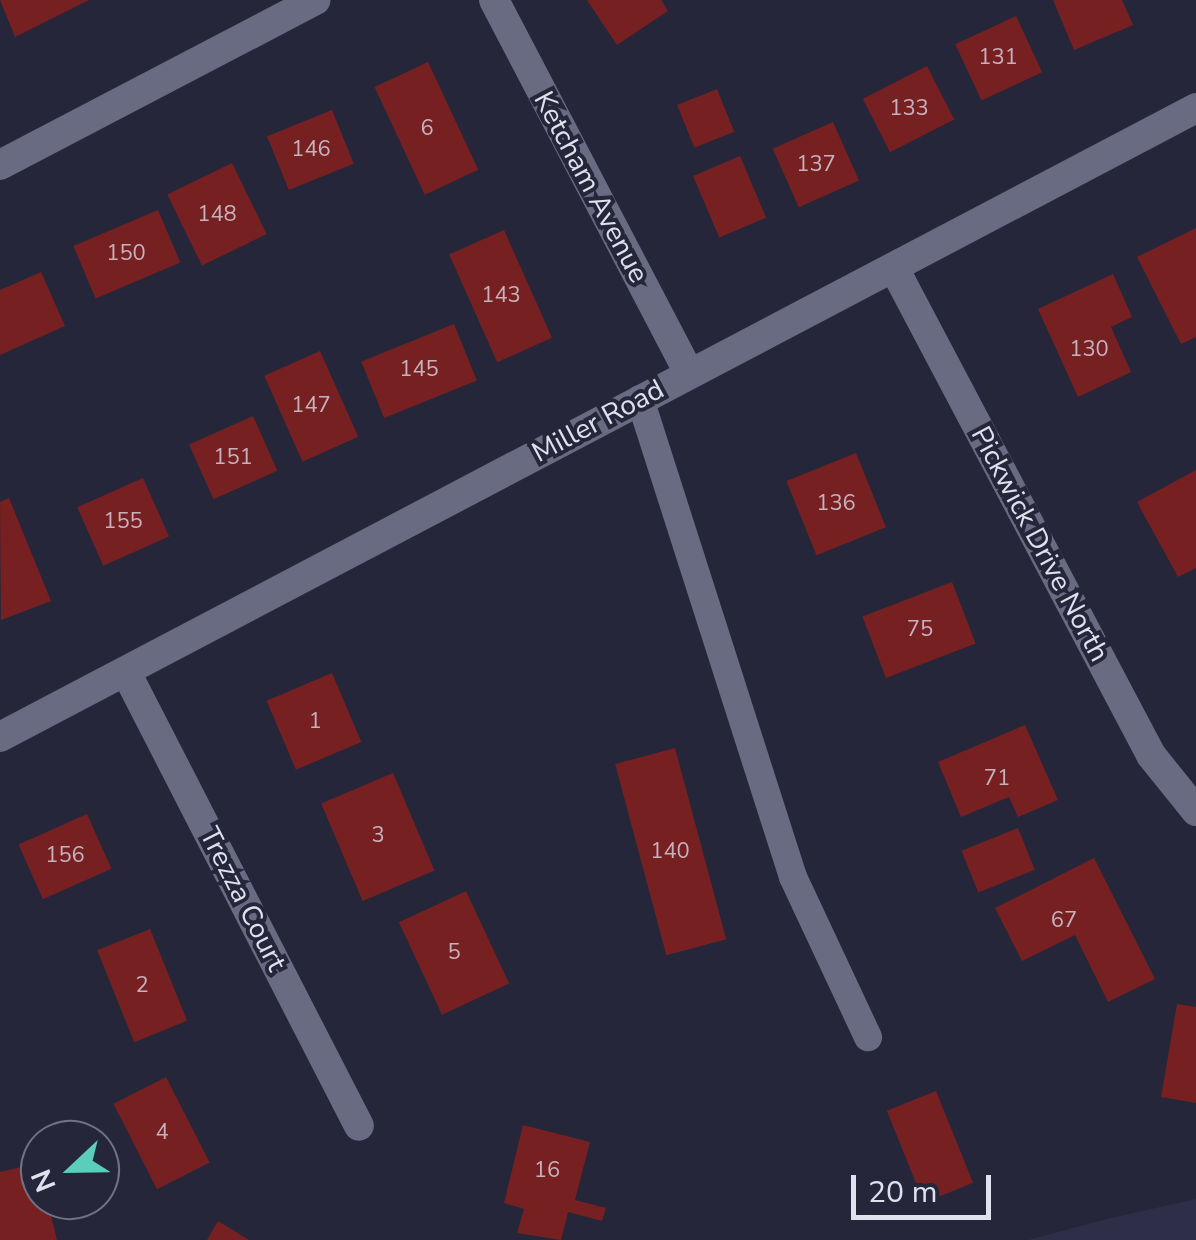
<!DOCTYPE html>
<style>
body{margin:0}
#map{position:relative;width:1196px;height:1240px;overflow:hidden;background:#26263a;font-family:"Nunito Sans",sans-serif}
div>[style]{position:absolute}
.built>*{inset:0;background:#2e2e49}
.building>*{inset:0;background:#762021;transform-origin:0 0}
.service>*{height:28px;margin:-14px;padding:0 14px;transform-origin:14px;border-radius:14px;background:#696b82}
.minor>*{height:30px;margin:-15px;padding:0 15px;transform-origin:15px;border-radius:15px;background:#696b82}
span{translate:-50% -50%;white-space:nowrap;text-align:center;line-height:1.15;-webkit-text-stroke:8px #26263a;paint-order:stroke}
.number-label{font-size:22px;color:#c6b1bc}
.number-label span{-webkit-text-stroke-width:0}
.street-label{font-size:28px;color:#e0e1ef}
.north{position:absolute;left:20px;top:1120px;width:100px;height:100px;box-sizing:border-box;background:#26263a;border:2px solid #707182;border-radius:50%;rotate:248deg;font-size:28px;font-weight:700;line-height:40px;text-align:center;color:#e0e1ef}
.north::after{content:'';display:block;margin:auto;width:35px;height:45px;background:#5bcebb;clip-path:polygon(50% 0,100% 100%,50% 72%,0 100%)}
.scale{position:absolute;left:851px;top:1175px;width:140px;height:45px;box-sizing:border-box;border:5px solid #e0e1ef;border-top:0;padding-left:12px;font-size:30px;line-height:35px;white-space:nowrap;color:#e0e1ef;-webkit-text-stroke:8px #26263a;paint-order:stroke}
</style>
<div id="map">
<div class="built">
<div style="clip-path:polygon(1196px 1199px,1196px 1240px,1028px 1240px,1107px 1219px)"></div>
</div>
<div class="building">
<div style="clip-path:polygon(0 0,89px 0,15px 37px)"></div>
<div style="clip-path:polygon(587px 0,661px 0,668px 11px,617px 45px)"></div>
<div style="clip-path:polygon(1053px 0,1122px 0,1133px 25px,1074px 50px)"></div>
<div style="left:1016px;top:16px;width:62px;height:67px;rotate:65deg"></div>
<div style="left:428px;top:62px;width:119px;height:59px;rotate:65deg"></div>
<div style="left:927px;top:66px;width:60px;height:72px;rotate:63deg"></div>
<div style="left:717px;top:89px;width:46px;height:43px;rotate:68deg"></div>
<div style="left:332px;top:110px;width:58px;height:70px;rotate:68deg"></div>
<div style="left:833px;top:122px;width:64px;height:66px;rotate:66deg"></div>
<div style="left:740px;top:156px;width:67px;height:51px;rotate:67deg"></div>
<div style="left:232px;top:163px;width:79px;height:72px;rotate:64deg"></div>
<div style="left:158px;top:210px;width:57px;height:92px;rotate:67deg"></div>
<div style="clip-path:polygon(1196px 228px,1196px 337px,1181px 344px,1137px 257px)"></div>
<div style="left:504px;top:230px;width:118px;height:60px;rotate:66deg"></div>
<div style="clip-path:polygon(41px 272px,65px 326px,0 355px,0 290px)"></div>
<div style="clip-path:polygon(1113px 274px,1132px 317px,1111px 327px,1131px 372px,1078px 397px,1038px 309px)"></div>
<div style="left:454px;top:324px;width:61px;height:100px;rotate:68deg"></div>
<div style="left:320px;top:351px;width:94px;height:61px;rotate:66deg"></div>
<div style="left:253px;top:416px;width:60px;height:70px;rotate:66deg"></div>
<div style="left:856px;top:453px;width:80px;height:75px;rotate:68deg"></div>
<div style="clip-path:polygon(1196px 470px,1196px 568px,1178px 577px,1137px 502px)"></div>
<div style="left:143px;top:478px;width:64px;height:72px;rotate:66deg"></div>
<div style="clip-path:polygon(9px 498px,51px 601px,1px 620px,0 502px)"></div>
<div style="left:952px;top:582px;width:66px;height:96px;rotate:69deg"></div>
<div style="left:332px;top:673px;width:75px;height:71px;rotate:67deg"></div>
<div style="clip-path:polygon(1025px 725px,1058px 800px,1018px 817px,1009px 797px,961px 817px,938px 762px)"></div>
<div style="left:675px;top:748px;width:198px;height:62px;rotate:75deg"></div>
<div style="left:393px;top:773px;width:106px;height:78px;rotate:67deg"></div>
<div style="left:87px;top:814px;width:60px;height:75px;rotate:66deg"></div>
<div style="left:1018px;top:828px;width:45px;height:61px;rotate:68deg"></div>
<div style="clip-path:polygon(1094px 858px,1155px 979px,1108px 1002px,1075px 935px,1022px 961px,995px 908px)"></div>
<div style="left:466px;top:891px;width:102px;height:74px;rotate:65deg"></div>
<div style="left:150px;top:929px;width:99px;height:57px;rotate:68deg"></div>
<div style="clip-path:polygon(1177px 1004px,1196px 1007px,1196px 1103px,1161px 1097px)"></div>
<div style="left:166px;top:1077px;width:96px;height:59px;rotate:63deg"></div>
<div style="left:936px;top:1091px;width:99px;height:53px;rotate:68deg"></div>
<div style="clip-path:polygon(523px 1125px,590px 1142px,575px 1200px,606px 1208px,602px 1221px,568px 1212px,561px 1240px,517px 1233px,524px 1209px,504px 1203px)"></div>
<div style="clip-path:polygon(38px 1163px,57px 1240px,0 1240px,0 1172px)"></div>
<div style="clip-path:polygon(218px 1221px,249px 1240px,207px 1240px)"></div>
</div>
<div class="service">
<div style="left:640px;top:399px;width:502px;rotate:72.25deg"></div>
<div style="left:793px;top:877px;width:177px;rotate:64.9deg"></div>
</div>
<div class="minor">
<div style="left:494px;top:0;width:421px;rotate:62.4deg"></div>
<div style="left:0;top:165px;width:356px;rotate:-27.6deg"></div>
<div style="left:895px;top:270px;width:548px;rotate:62.17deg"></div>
<div style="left:1151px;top:755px;width:72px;rotate:51.2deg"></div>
<div style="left:126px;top:672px;width:510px;rotate:62.83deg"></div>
<div style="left:0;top:737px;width:1351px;rotate:-27.74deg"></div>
</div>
<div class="number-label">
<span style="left:998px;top:58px">131</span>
<span style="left:909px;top:109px">133</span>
<span style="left:427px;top:129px">6</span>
<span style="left:311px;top:150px">146</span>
<span style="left:816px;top:165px">137</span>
<span style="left:217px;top:215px">148</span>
<span style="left:126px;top:254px">150</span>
<span style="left:501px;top:296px">143</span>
<span style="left:1089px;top:350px">130</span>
<span style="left:419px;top:370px">145</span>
<span style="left:311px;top:406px">147</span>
<span style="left:233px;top:458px">151</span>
<span style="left:836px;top:504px">136</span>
<span style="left:123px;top:522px">155</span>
<span style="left:920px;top:630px">75</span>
<span style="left:315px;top:722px">1</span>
<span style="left:997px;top:779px">71</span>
<span style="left:378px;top:836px">3</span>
<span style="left:670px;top:852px">140</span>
<span style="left:65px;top:856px">156</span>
<span style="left:1064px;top:921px">67</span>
<span style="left:454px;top:953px">5</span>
<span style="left:142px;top:986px">2</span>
<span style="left:162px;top:1133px">4</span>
<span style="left:547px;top:1171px">16</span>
</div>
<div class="street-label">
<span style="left:591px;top:187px;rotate:62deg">Ketcham Avenue</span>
<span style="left:598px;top:421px;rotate:-28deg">Miller Road</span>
<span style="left:1040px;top:544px;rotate:62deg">Pickwick Drive North</span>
<span style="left:243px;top:899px;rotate:63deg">Trezza Court</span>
</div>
<div class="north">N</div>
<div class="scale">20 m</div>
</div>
